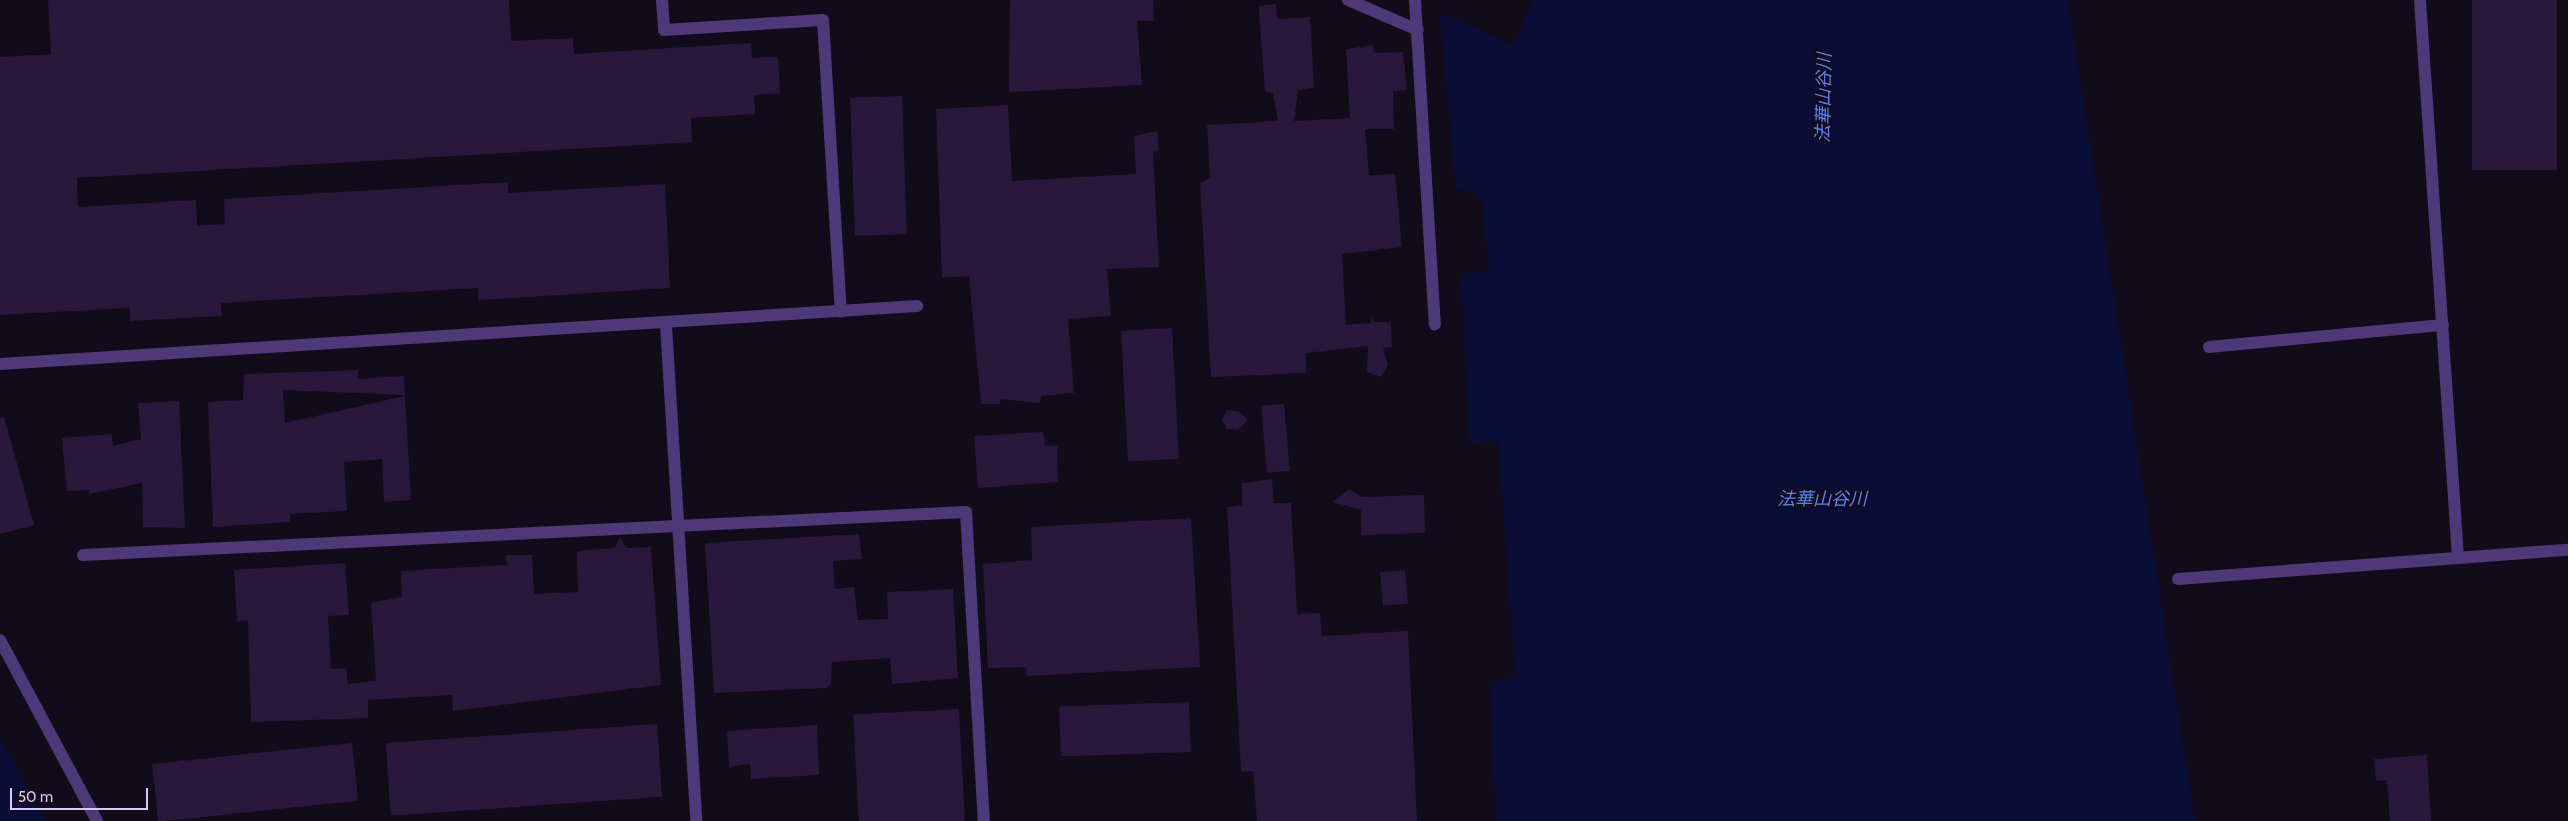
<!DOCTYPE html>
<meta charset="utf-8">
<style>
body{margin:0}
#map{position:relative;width:2568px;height:821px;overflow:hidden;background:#120b1a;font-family:Cabin,"Noto Sans JP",sans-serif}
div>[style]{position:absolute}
.water>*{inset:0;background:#0a0d35}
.building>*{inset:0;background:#29183b;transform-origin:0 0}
.minor>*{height:12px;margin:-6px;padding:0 6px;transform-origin:6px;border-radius:6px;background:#4d3878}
span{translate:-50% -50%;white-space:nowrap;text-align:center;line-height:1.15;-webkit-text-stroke:4px #120b1a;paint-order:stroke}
.water-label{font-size:18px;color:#5982f8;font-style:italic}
.scale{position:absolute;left:10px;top:788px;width:138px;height:22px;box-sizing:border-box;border:2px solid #dcc7fd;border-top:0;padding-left:6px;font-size:15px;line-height:18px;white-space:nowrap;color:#dcc7fd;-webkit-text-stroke:4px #120b1a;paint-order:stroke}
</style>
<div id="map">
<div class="water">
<div style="clip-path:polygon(1534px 0,2068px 0,2195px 821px,1496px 821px,1489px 683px,1515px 676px,1498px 441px,1469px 444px,1461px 274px,1489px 270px,1481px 195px,1456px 189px,1439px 12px,1513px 46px)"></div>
<div style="clip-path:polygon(0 737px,45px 821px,0 821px)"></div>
</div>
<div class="building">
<div style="clip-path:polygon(48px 0,509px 0,511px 41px,573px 38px,574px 54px,751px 43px,752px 58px,778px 57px,780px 93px,754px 95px,755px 114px,691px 118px,692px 142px,77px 178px,78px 207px,196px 200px,197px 226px,225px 224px,224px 199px,508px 182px,508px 193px,665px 184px,670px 288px,478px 300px,478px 288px,221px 303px,222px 316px,130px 321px,130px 308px,0 315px,0 57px,51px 54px)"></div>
<div style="clip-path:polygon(1010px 0,1153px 0,1154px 21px,1137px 21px,1142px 85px,1009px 92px)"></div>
<div style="left:2472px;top:0;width:85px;height:170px"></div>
<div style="clip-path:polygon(1276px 4px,1277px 19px,1310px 17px,1314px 88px,1298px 90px,1294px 121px,1350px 118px,1346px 49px,1373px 45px,1374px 53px,1403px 52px,1407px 90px,1393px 91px,1394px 129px,1365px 129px,1369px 175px,1395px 174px,1402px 247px,1342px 254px,1346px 325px,1371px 323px,1372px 315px,1374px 322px,1391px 322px,1392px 347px,1383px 348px,1388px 365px,1381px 377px,1367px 372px,1368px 346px,1306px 353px,1306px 373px,1211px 377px,1200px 183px,1210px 178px,1207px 125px,1278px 121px,1273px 93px,1265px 91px,1259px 12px,1259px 6px)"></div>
<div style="left:902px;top:96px;width:138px;height:52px;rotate:88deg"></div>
<div style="clip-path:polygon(1008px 105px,1012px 181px,1136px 174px,1134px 136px,1157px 131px,1159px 151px,1153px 152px,1159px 267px,1107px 269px,1111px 316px,1068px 319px,1074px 393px,1041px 396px,1040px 403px,1001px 399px,999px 404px,981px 404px,969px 276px,942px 278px,936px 109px)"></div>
<div style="left:1172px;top:328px;width:131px;height:51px;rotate:87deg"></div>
<div style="clip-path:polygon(358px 370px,358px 379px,404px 376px,405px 395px,283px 390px,285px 423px,405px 396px,411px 500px,384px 502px,382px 459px,344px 462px,347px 511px,290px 514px,290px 522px,213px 527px,208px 402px,243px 400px,244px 374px)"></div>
<div style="clip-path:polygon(179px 401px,185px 528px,143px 527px,142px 483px,89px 494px,89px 490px,67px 491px,62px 438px,112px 434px,113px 446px,141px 439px,138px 403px)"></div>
<div style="left:1284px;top:404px;width:67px;height:23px;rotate:85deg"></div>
<div style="clip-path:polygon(1227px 410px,1238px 411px,1248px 420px,1238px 430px,1227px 429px,1222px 420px)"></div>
<div style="clip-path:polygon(4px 417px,34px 525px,0 534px,0 418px)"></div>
<div style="clip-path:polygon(1043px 432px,1045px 445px,1057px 446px,1058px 482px,978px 488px,974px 436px)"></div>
<div style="clip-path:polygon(1272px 479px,1274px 503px,1291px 503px,1297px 614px,1320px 613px,1322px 636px,1408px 631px,1417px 821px,1257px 821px,1253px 771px,1241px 772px,1227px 507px,1242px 505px,1242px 483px)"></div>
<div style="clip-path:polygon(1349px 489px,1361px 497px,1424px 495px,1425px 533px,1361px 535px,1361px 510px,1333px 502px)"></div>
<div style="clip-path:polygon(1191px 518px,1200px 667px,1027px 676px,1026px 667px,988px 668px,983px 564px,1032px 560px,1031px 527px)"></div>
<div style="clip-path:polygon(859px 534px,862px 559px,833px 561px,835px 589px,854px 587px,858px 620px,888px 619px,887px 592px,953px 589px,958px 678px,892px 684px,890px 658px,832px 662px,831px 684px,826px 688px,714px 693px,705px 543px)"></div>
<div style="clip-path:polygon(620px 537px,626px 548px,651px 547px,661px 685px,453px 711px,452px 695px,368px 700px,368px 718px,251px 722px,248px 620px,237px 621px,234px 570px,345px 563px,349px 615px,328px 616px,331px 669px,346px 668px,348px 684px,376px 681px,371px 603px,402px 597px,401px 571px,507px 565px,506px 555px,532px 555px,534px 594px,578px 592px,577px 551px,615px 548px)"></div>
<div style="left:1405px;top:570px;width:34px;height:25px;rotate:85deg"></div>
<div style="left:1189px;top:702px;width:50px;height:130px;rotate:88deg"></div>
<div style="left:959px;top:709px;width:112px;height:106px;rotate:87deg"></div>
<div style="left:657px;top:724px;width:73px;height:272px;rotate:86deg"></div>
<div style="clip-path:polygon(817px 725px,819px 775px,751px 779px,750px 764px,729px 767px,727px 731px)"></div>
<div style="left:352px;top:743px;width:58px;height:201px;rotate:84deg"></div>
<div style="clip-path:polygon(2427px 755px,2431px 821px,2390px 821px,2387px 780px,2376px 781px,2374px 759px)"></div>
</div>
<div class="minor">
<div style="left:662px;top:0;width:30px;rotate:86deg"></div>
<div style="left:664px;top:30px;width:159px;rotate:-3.6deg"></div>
<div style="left:823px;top:20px;width:292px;rotate:86.5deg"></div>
<div style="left:1348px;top:0;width:76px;rotate:23.2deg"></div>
<div style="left:1415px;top:0;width:325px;rotate:86.5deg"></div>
<div style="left:2420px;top:0;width:559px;rotate:86.1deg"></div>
<div style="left:666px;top:325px;width:497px;rotate:86.5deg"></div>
<div style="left:2209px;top:347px;width:235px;rotate:-5.4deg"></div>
<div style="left:0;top:364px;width:919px;rotate:-3.62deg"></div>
<div style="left:83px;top:555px;width:884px;rotate:-2.79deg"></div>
<div style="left:966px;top:512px;width:310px;rotate:86.7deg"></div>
<div style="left:2178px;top:579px;width:391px;rotate:-4.3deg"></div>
<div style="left:0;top:640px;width:205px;rotate:61.8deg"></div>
</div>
<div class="water-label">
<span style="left:1824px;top:98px;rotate:-89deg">法華山谷川</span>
<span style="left:1822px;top:499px">法華山谷川</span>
</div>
<div class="scale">50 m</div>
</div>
